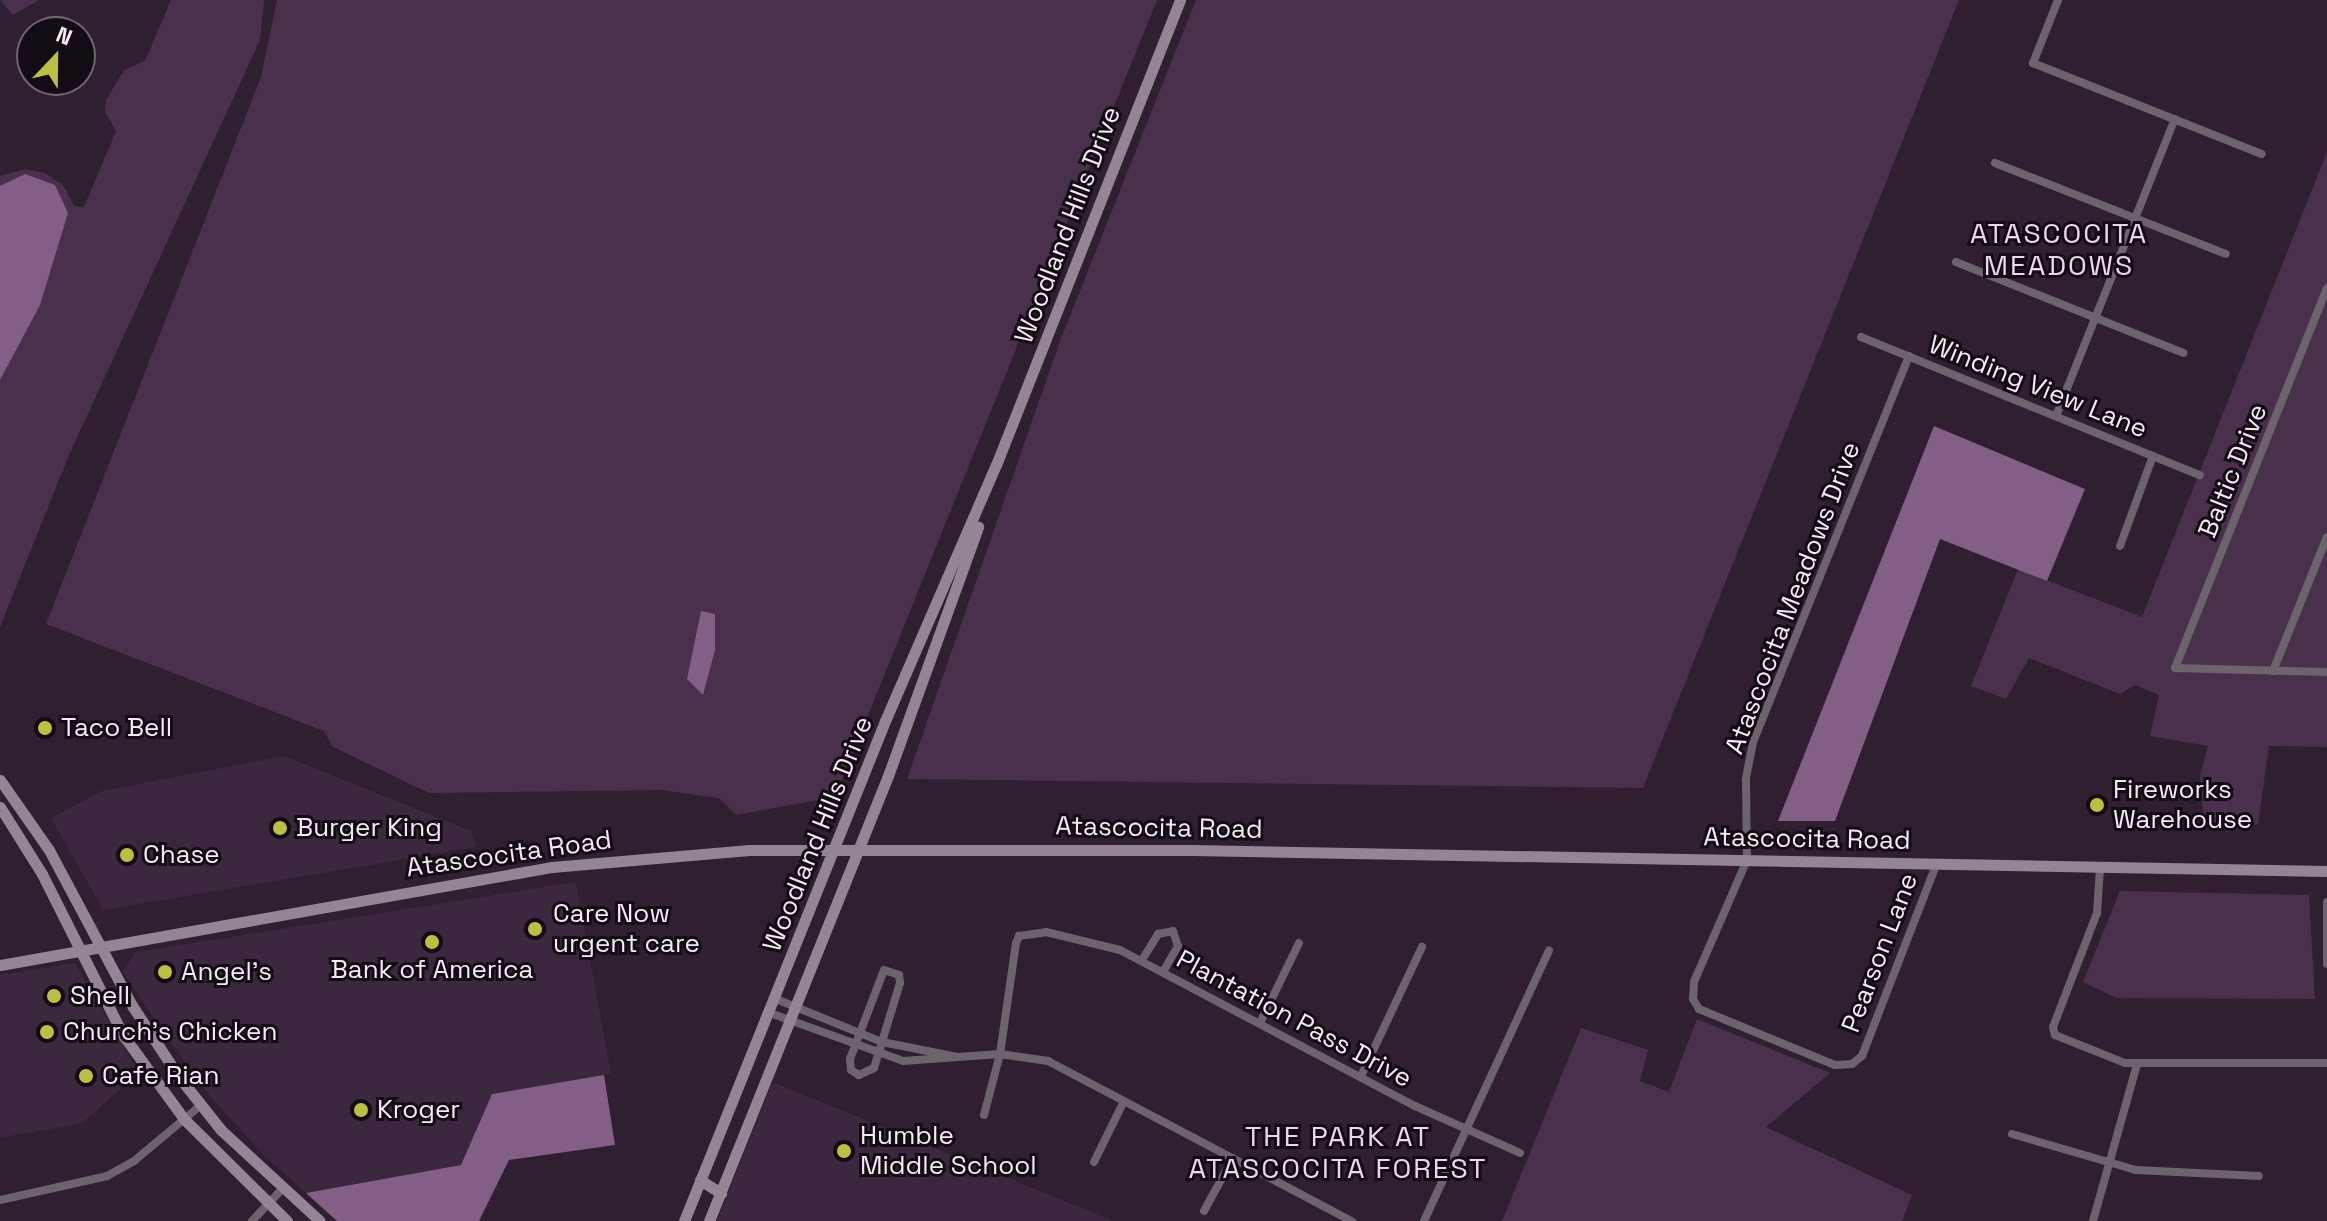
<!DOCTYPE html>
<style>
body{margin:0}
#map{position:relative;width:2327px;height:1221px;overflow:hidden;background:#2f1f31;font-family:"Space Grotesk",sans-serif}
div>[style]{position:absolute}
.built>*{inset:0;background:#3b273e}
.green>*{inset:0;background:#4a304d}
.water>*{inset:0;background:#835e87}
.street>*{height:8px;margin:-4px;padding:0 4px;transform-origin:4px;border-radius:4px;background:#6c636c}
.secondary>*{height:11px;margin:-5.5px;padding:0 5.5px;transform-origin:5.5px;border-radius:5.5px;background:#938594}
.dots>*{width:22px;height:22px;translate:-50% -50%;box-sizing:border-box;border:4px solid #130c14;border-radius:50%}
span{translate:-50% -50%;white-space:nowrap;text-align:center;line-height:1.15;-webkit-text-stroke:6px #130c14;paint-order:stroke}
.street-label{font-size:26px;color:#f4e9f5}
.poi-label{font-size:26px;color:#f4e9f5}
.left{translate:0 -50%;text-align:left}
.neighbourhood-label{font-size:28px;color:#ecd6ee;letter-spacing:2px}
.north{position:absolute;left:16px;top:16px;width:80px;height:80px;box-sizing:border-box;background:#130c14;border:2px solid #6d646e;border-radius:50%;rotate:22deg;font-size:22px;font-weight:700;line-height:32px;text-align:center;color:#f4e9f5}
.north::after{content:'';display:block;margin:auto;width:28px;height:36px;background:#bdbf43;clip-path:polygon(50% 0,100% 100%,50% 72%,0 100%)}
</style>
<div id="map">
<div class="built">
<div style="clip-path:polygon(284px 756px,471px 831px,476px 847px,103px 910px,51px 818px,102px 791px)"></div>
<div style="clip-path:polygon(576px 882px,611px 1074px,492px 1094px,461px 1165px,306px 1193px,263px 1155px,198px 1082px,122px 971px,136px 952px)"></div>
<div style="clip-path:polygon(75px 963px,139px 1073px,82px 1123px,0 1138px,0 975px)"></div>
<div style="clip-path:polygon(773px 1082px,1113px 1221px,717px 1221px)"></div>
</div>
<div class="green">
<div style="clip-path:polygon(0 0,39px 0,13px 15px)"></div>
<div style="clip-path:polygon(171px 0,264px 0,260px 40px,69px 455px,0 627px,0 176px,25px 169px,45px 173px,63px 185px,74px 206px,84px 207px,116px 131px,105px 112px,106px 100px,124px 70px,145px 61px)"></div>
<div style="clip-path:polygon(277px 0,1157px 0,835px 797px,736px 815px,719px 798px,661px 790px,429px 793px,333px 747px,324px 731px,46px 624px,261px 77px)"></div>
<div style="clip-path:polygon(1196px 0,1959px 0,1643px 788px,907px 779px,1060px 341px)"></div>
<div style="clip-path:polygon(2327px 152px,2327px 747px,2269px 746px,2258px 824px,2228px 832px,2203px 814px,2200px 776px,2208px 746px,2150px 736px,2159px 695px,2135px 685px,2120px 694px,2029px 658px,2006px 699px,1971px 686px,2018px 569px,2142px 617px)"></div>
<div style="clip-path:polygon(2120px 891px,2309px 895px,2315px 999px,2116px 998px,2083px 982px)"></div>
<div style="clip-path:polygon(1697px 1019px,1830px 1073px,1766px 1127px,1912px 1195px,1902px 1221px,1502px 1221px,1581px 1028px,1648px 1050px,1640px 1081px,1669px 1092px)"></div>
</div>
<div class="water">
<div style="clip-path:polygon(25px 174px,55px 185px,68px 213px,40px 305px,0 380px,0 186px)"></div>
<div style="clip-path:polygon(1934px 426px,2085px 489px,2047px 581px,1940px 539px,1835px 821px,1778px 821px)"></div>
<div style="clip-path:polygon(701px 611px,715px 614px,715px 650px,703px 695px,687px 679px)"></div>
<div style="clip-path:polygon(604px 1075px,615px 1145px,509px 1160px,479px 1221px,337px 1221px,306px 1193px,461px 1165px,492px 1094px)"></div>
</div>
<div class="street">
<div style="left:2058px;top:0;width:68px;rotate:111.6deg"></div>
<div style="left:2033px;top:63px;width:246px;rotate:21.7deg"></div>
<div style="left:1995px;top:163px;width:248px;rotate:21.5deg"></div>
<div style="left:1956px;top:262px;width:245px;rotate:21.8deg"></div>
<div style="left:2327px;top:288px;width:409px;rotate:111.8deg"></div>
<div style="left:2175px;top:668px;width:152px;rotate:1.5deg"></div>
<div style="left:1861px;top:337px;width:366px;rotate:22.2deg"></div>
<div style="left:1909px;top:356px;width:416px;rotate:112deg"></div>
<div style="left:1753px;top:742px;width:38px;rotate:101deg"></div>
<div style="left:1746px;top:779px;width:81px;rotate:89.3deg"></div>
<div style="left:1747px;top:860px;width:133px;rotate:113.5deg"></div>
<div style="left:1694px;top:982px;width:17px;rotate:93deg"></div>
<div style="left:1693px;top:999px;width:12px;rotate:59deg"></div>
<div style="left:1699px;top:1009px;width:147px;rotate:22.4deg"></div>
<div style="left:1835px;top:1065px;width:17px;rotate:-3deg"></div>
<div style="left:1852px;top:1064px;width:13px;rotate:-39deg"></div>
<div style="left:1862px;top:1056px;width:207px;rotate:-68.8deg"></div>
<div style="left:2056px;top:416px;width:320px;rotate:-68.2deg"></div>
<div style="left:2120px;top:546px;width:96px;rotate:-69.9deg"></div>
<div style="left:2273px;top:671px;width:144px;rotate:-68.1deg"></div>
<div style="left:2100px;top:868px;width:45px;rotate:93.8deg"></div>
<div style="left:2097px;top:913px;width:122px;rotate:111.1deg"></div>
<div style="left:2053px;top:1027px;width:8px;rotate:76deg"></div>
<div style="left:2055px;top:1035px;width:75px;rotate:21.8deg"></div>
<div style="left:2125px;top:1063px;width:202px"></div>
<div style="left:2327px;top:902px;width:62px;rotate:90deg"></div>
<div style="left:1142px;top:960px;width:31px;rotate:-58deg"></div>
<div style="left:1158px;top:934px;width:15px;rotate:-11deg"></div>
<div style="left:1173px;top:931px;width:16px;rotate:72deg"></div>
<div style="left:1178px;top:946px;width:30px;rotate:120deg"></div>
<div style="left:884px;top:970px;width:16px;rotate:18deg"></div>
<div style="left:899px;top:975px;width:8px;rotate:83deg"></div>
<div style="left:900px;top:983px;width:89px;rotate:107deg"></div>
<div style="left:874px;top:1068px;width:17px;rotate:155deg"></div>
<div style="left:859px;top:1075px;width:9px;rotate:-148deg"></div>
<div style="left:851px;top:1070px;width:11px;rotate:-95deg"></div>
<div style="left:850px;top:1059px;width:95px;rotate:-69.1deg"></div>
<div style="left:776px;top:999px;width:114px;rotate:22.1deg"></div>
<div style="left:882px;top:1042px;width:77px;rotate:11.2deg"></div>
<div style="left:770px;top:1013px;width:141px;rotate:19.8deg"></div>
<div style="left:903px;top:1061px;width:97px;rotate:-4.1deg"></div>
<div style="left:1000px;top:1054px;width:49px;rotate:8.3deg"></div>
<div style="left:1048px;top:1061px;width:344px;rotate:27.8deg"></div>
<div style="left:1260px;top:1023px;width:89px;rotate:-64deg"></div>
<div style="left:1361px;top:1076px;width:143px;rotate:-64.7deg"></div>
<div style="left:984px;top:1115px;width:63px;rotate:-75.3deg"></div>
<div style="left:1000px;top:1054px;width:112px;rotate:-81.8deg"></div>
<div style="left:1016px;top:943px;width:8px;rotate:-67deg"></div>
<div style="left:1019px;top:936px;width:27px;rotate:-8deg"></div>
<div style="left:1046px;top:932px;width:76px;rotate:13.7deg"></div>
<div style="left:1120px;top:950px;width:334px;rotate:27.9deg"></div>
<div style="left:1415px;top:1106px;width:115px;rotate:24.1deg"></div>
<div style="left:2012px;top:1134px;width:129px;rotate:16.2deg"></div>
<div style="left:2136px;top:1170px;width:123px;rotate:2.8deg"></div>
<div style="left:1094px;top:1162px;width:68px;rotate:-63.8deg"></div>
<div style="left:0;top:1200px;width:110px;rotate:-12.6deg"></div>
<div style="left:107px;top:1176px;width:31px;rotate:-29deg"></div>
<div style="left:134px;top:1161px;width:87px;rotate:-39.9deg"></div>
<div style="left:1204px;top:1211px;width:60px;rotate:-61.3deg"></div>
<div style="left:252px;top:1221px;width:44px;rotate:-46.8deg"></div>
<div style="left:1424px;top:1221px;width:298px;rotate:-65.2deg"></div>
<div style="left:2093px;top:1221px;width:163px;rotate:-74.3deg"></div>
</div>
<div class="secondary">
<div style="left:0;top:780px;width:85px;rotate:55deg"></div>
<div style="left:49px;top:850px;width:178px;rotate:61.9deg"></div>
<div style="left:133px;top:1007px;width:84px;rotate:56.7deg"></div>
<div style="left:179px;top:1077px;width:68px;rotate:51.6deg"></div>
<div style="left:221px;top:1130px;width:134px;rotate:42.6deg"></div>
<div style="left:0;top:807px;width:79px;rotate:57.9deg"></div>
<div style="left:42px;top:874px;width:180px;rotate:63.3deg"></div>
<div style="left:123px;top:1035px;width:104px;rotate:54deg"></div>
<div style="left:184px;top:1119px;width:145px;rotate:44.7deg"></div>
<div style="left:0;top:965px;width:561px;rotate:-10.07deg"></div>
<div style="left:552px;top:867px;width:198px;rotate:-4.9deg"></div>
<div style="left:749px;top:850px;width:444px"></div>
<div style="left:1193px;top:850px;width:1134px;rotate:1.06deg"></div>
<div style="left:700px;top:1180px;width:25px;rotate:32deg"></div>
<div style="left:684px;top:1221px;width:539px;rotate:-68.1deg"></div>
<div style="left:885px;top:721px;width:279px;rotate:-66.6deg"></div>
<div style="left:996px;top:465px;width:500px;rotate:-68.41deg"></div>
<div style="left:709px;top:1221px;width:483px;rotate:-68.1deg"></div>
<div style="left:889px;top:773px;width:262px;rotate:-70.1deg"></div>
</div>
<div class="dots">
<div style="left:45px;top:728px;background:#bdbf43"></div>
<div style="left:2097px;top:805px;background:#bdbf43"></div>
<div style="left:280px;top:828px;background:#bdbf43"></div>
<div style="left:127px;top:855px;background:#bdbf43"></div>
<div style="left:535px;top:929px;background:#bdbf43"></div>
<div style="left:432px;top:942px;background:#bdbf43"></div>
<div style="left:165px;top:972px;background:#bdbf43"></div>
<div style="left:54px;top:996px;background:#bdbf43"></div>
<div style="left:47px;top:1032px;background:#bdbf43"></div>
<div style="left:86px;top:1076px;background:#bdbf43"></div>
<div style="left:361px;top:1110px;background:#bdbf43"></div>
<div style="left:844px;top:1151px;background:#bdbf43"></div>
</div>
<div class="street-label">
<span style="left:1068px;top:225px;rotate:-69deg">Woodland Hills Drive</span>
<span style="left:2038px;top:387px;rotate:22deg">Winding View Lane</span>
<span style="left:2233px;top:471px;rotate:-68deg">Baltic Drive</span>
<span style="left:1793px;top:598px;rotate:-69deg">Atascocita Meadows Drive</span>
<span style="left:1159px;top:828px;rotate:1deg">Atascocita Road</span>
<span style="left:818px;top:834px;rotate:-68deg">Woodland Hills Drive</span>
<span style="left:1807px;top:839px;rotate:1deg">Atascocita Road</span>
<span style="left:509px;top:854px;rotate:-8deg">Atascocita Road</span>
<span style="left:1880px;top:953px;rotate:-69deg">Pearson Lane</span>
<span style="left:1294px;top:1019px;rotate:28deg">Plantation Pass Drive</span>
</div>
<div class="poi-label">
<span class="left" style="left:61px;top:728px">Taco Bell</span>
<span class="left" style="left:2113px;top:805px">Fireworks<br>Warehouse</span>
<span class="left" style="left:296px;top:828px">Burger King</span>
<span class="left" style="left:143px;top:855px">Chase</span>
<span class="left" style="left:553px;top:929px">Care Now<br>urgent care</span>
<span style="left:432px;top:970px">Bank of America</span>
<span class="left" style="left:181px;top:972px">Angel's</span>
<span class="left" style="left:70px;top:996px">Shell</span>
<span class="left" style="left:63px;top:1032px">Church's Chicken</span>
<span class="left" style="left:102px;top:1076px">Cafe Rian</span>
<span class="left" style="left:377px;top:1110px">Kroger</span>
<span class="left" style="left:860px;top:1151px">Humble<br>Middle School</span>
</div>
<div class="neighbourhood-label">
<span style="left:2059px;top:249px">ATASCOCITA<br>MEADOWS</span>
<span style="left:1338px;top:1152px">THE PARK AT<br>ATASCOCITA FOREST</span>
</div>
<div class="north">N</div>
</div>
